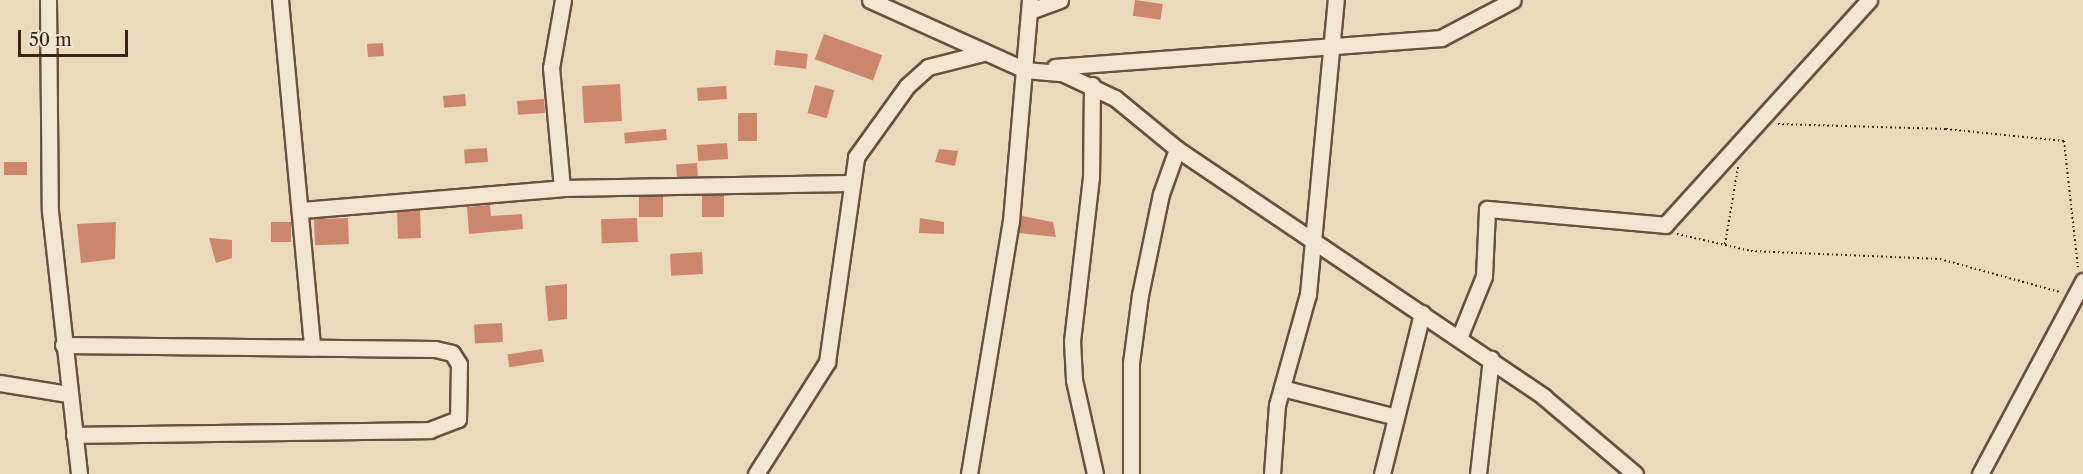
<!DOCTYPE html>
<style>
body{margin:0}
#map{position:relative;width:2083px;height:474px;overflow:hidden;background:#ebd9bc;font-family:"Libre Caslon Text",serif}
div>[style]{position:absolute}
.building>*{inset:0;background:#cb866c;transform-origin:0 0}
.path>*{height:2px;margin-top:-1px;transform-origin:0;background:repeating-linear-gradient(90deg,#3e2215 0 1.5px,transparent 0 4.5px)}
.roads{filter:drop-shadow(2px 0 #69503f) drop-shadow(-2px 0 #69503f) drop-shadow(0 2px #69503f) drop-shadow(0 -2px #69503f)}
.minor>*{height:15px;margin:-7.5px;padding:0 7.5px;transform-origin:7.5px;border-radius:7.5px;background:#f2e6d3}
span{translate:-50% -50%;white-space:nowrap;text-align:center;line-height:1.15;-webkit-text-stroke:4.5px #f2e6d3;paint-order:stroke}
.scale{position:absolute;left:18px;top:30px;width:110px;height:27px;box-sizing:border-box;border:3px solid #3e2215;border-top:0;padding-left:8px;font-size:18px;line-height:21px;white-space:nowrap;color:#3e2215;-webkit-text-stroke:4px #f2e6d3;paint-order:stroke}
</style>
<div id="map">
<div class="building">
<div style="left:1135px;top:0;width:28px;height:16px;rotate:8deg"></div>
<div style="left:824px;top:34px;width:62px;height:27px;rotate:20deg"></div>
<div style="left:383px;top:43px;width:13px;height:16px;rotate:86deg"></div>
<div style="left:776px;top:50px;width:32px;height:15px;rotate:7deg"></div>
<div style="left:620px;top:84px;width:37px;height:38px;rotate:87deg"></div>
<div style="left:815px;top:85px;width:20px;height:29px;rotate:15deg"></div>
<div style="left:726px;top:86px;width:13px;height:29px;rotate:86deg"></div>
<div style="left:465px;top:94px;width:12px;height:22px;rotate:85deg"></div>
<div style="left:544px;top:99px;width:14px;height:27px;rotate:86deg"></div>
<div style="left:738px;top:113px;width:19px;height:28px"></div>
<div style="left:666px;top:129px;width:11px;height:42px;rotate:85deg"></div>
<div style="left:727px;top:143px;width:16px;height:30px;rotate:86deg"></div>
<div style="left:487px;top:148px;width:14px;height:23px;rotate:86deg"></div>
<div style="clip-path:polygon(939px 149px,958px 151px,955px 166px,935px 162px)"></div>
<div style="left:4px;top:162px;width:23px;height:13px"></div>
<div style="left:697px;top:163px;width:13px;height:21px;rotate:86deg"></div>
<div style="left:702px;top:195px;width:22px;height:22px"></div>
<div style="left:639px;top:196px;width:24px;height:21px"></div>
<div style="clip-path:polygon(490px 205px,491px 216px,522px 214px,523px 229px,469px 234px,467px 207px)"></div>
<div style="left:420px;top:211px;width:27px;height:23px;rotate:88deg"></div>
<div style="clip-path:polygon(1022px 216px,1053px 222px,1056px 237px,1019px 233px)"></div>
<div style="left:348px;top:218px;width:26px;height:34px;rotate:88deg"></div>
<div style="left:637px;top:218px;width:24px;height:36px;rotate:88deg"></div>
<div style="clip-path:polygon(920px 218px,944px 222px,944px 234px,919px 233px)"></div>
<div style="clip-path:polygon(116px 222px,115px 259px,81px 263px,77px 224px)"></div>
<div style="left:271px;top:222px;width:20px;height:20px"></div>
<div style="clip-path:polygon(209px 238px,232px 240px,232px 258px,216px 263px)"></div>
<div style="left:702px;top:252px;width:22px;height:32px;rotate:87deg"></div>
<div style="clip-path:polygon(567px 284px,567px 319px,548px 321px,545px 286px)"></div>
<div style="left:502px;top:323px;width:19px;height:28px;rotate:87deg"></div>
<div style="left:542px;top:349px;width:13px;height:35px;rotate:81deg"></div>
</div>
<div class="path">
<div style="left:1778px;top:124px;width:168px;rotate:1.7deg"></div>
<div style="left:1946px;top:129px;width:119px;rotate:5.8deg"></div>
<div style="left:2064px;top:141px;width:127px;rotate:83.7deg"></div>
<div style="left:1677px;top:234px;width:76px;rotate:12.9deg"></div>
<div style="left:1751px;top:251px;width:189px;rotate:2.4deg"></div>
<div style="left:1940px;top:259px;width:124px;rotate:15.4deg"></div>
<div style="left:1725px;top:244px;width:78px;rotate:-80.4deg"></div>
</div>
<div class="roads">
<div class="minor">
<div style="left:48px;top:0;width:211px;rotate:89.5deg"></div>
<div style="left:50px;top:211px;width:265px;rotate:83.7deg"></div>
<div style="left:280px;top:0;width:349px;rotate:84.7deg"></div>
<div style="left:870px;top:0;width:170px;rotate:24.3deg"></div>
<div style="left:1025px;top:70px;width:37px;rotate:5deg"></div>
<div style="left:1062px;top:73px;width:59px;rotate:25.3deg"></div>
<div style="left:1115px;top:98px;width:80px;rotate:39.4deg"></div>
<div style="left:1177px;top:149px;width:443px;rotate:34deg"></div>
<div style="left:1544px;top:397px;width:119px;rotate:40.2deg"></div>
<div style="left:1030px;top:11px;width:32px;rotate:-20deg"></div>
<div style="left:1055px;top:67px;width:387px;rotate:-4.3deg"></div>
<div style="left:1441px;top:38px;width:81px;rotate:-27.8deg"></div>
<div style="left:1092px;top:85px;width:92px;rotate:90.6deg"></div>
<div style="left:1091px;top:177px;width:165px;rotate:96.6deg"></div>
<div style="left:1072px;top:341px;width:39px;rotate:87deg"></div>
<div style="left:1074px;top:380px;width:96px;rotate:77.4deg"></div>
<div style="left:562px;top:188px;width:121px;rotate:-95.2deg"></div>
<div style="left:551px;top:68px;width:69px;rotate:-80deg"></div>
<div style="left:302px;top:210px;width:261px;rotate:-4.8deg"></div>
<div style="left:562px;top:188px;width:287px;rotate:-1deg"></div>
<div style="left:1459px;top:338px;width:67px;rotate:-68deg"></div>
<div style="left:1484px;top:276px;width:67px;rotate:-87.4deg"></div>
<div style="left:1487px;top:209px;width:179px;rotate:5.1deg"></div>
<div style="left:1665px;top:225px;width:304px;rotate:-47.8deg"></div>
<div style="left:63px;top:345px;width:372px;rotate:0.6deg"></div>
<div style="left:435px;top:349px;width:17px;rotate:13deg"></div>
<div style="left:452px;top:353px;width:13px;rotate:58deg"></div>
<div style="left:459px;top:364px;width:55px;rotate:91deg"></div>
<div style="left:458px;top:419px;width:30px;rotate:159deg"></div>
<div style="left:430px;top:430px;width:356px;rotate:179.2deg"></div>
<div style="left:0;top:383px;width:69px;rotate:9.2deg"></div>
<div style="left:1282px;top:388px;width:114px;rotate:14.2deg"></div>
<div style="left:756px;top:474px;width:133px;rotate:-57.6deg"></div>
<div style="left:827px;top:362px;width:207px;rotate:-81.9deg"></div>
<div style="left:856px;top:157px;width:87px;rotate:-54.3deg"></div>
<div style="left:907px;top:86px;width:28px;rotate:-42deg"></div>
<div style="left:928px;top:67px;width:57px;rotate:-14.3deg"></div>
<div style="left:969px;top:474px;width:256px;rotate:-80.6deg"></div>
<div style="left:1011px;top:221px;width:222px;rotate:-85.1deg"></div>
<div style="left:1131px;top:474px;width:111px;rotate:-90deg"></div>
<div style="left:1131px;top:363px;width:69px;rotate:-82.5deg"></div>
<div style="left:1140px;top:295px;width:103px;rotate:-78.3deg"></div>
<div style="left:1161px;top:194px;width:48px;rotate:-70.4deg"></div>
<div style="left:1272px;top:474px;width:69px;rotate:-85.9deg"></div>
<div style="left:1277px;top:405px;width:115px;rotate:-74.4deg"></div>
<div style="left:1308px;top:294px;width:295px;rotate:-84.6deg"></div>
<div style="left:1382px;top:474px;width:166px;rotate:-76deg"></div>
<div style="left:1478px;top:474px;width:116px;rotate:-83.6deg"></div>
<div style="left:1980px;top:474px;width:219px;rotate:-61.9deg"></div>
</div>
</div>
<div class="scale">50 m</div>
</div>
